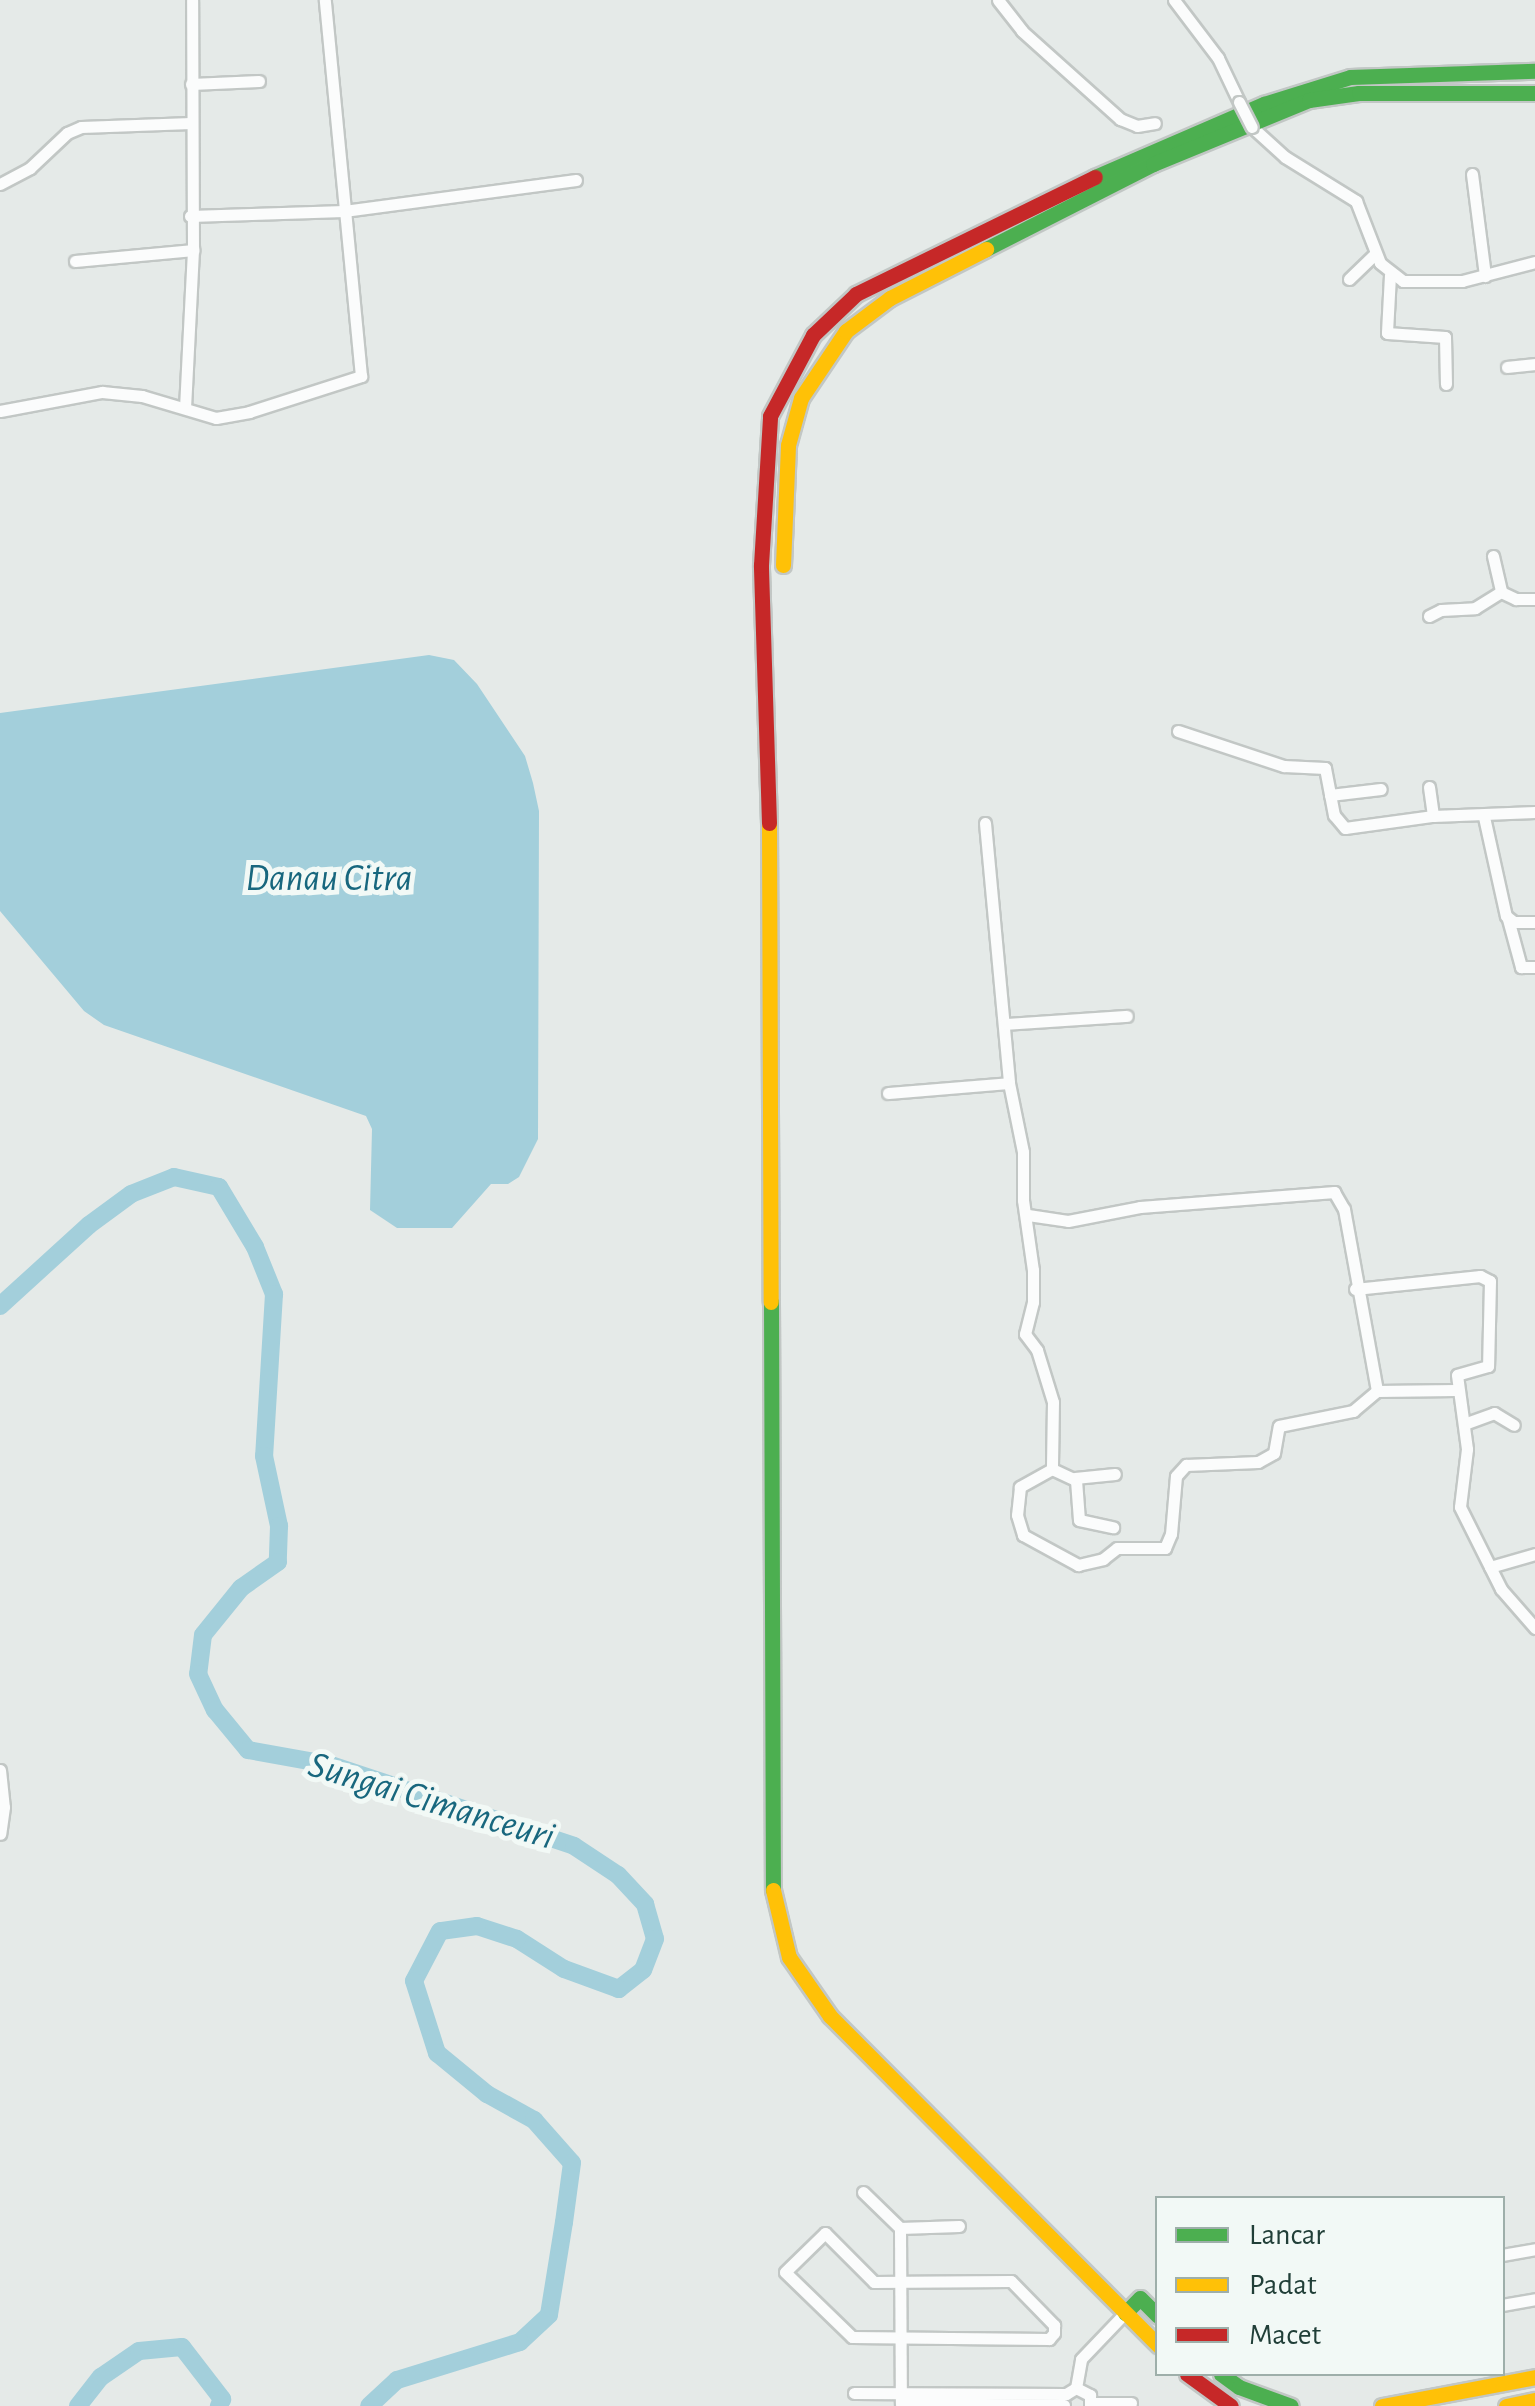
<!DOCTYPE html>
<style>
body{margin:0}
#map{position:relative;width:1535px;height:2406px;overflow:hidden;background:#e5eae8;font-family:"Alegreya Sans",sans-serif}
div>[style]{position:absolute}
.water>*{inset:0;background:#a3cfdb}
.river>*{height:18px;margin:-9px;padding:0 9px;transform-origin:9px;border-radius:9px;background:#a3cfdb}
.roads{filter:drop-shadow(2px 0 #c2c7c5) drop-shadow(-2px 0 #c2c7c5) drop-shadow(0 2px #c2c7c5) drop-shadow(0 -2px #c2c7c5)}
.street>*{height:11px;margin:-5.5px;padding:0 5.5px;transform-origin:5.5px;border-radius:5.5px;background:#fbfcfc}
.fast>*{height:15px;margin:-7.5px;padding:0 7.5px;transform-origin:7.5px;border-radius:7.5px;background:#4caf50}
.slow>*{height:15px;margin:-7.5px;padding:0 7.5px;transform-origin:7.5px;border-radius:7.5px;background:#ffc107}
.jam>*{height:15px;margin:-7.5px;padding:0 7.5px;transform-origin:7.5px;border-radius:7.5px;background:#c62828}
.bridges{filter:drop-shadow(2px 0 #c2c7c5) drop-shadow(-2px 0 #c2c7c5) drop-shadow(0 2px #c2c7c5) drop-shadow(0 -2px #c2c7c5)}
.street-bridge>*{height:11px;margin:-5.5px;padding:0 5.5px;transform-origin:5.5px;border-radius:5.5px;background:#fbfcfc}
span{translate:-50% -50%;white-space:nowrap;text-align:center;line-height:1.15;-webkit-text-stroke:10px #f2f9f6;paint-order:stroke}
.water-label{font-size:38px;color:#18677e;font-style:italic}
.legend{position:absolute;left:1155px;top:2196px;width:350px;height:180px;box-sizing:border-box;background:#f2f9f6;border:2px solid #9eafaa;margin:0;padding:12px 18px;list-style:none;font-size:30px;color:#213f38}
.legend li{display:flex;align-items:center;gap:20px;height:50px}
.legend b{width:50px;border:2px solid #9eafaa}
</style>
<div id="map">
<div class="water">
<div style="clip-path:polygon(429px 655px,454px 660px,477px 684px,525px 756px,533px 783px,539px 811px,538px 1139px,519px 1177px,508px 1184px,491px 1184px,452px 1228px,397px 1228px,370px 1210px,372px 1129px,366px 1116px,104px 1025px,84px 1011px,0 911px,0 713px)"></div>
</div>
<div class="river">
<div style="left:0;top:1306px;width:120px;rotate:-42.3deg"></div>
<div style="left:89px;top:1225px;width:52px;rotate:-36.4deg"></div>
<div style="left:131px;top:1194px;width:46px;rotate:-21.6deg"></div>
<div style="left:174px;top:1177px;width:46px;rotate:12.5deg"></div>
<div style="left:219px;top:1187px;width:70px;rotate:59deg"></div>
<div style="left:255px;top:1247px;width:51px;rotate:68deg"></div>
<div style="left:274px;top:1294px;width:162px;rotate:93.5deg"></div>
<div style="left:264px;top:1456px;width:72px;rotate:77.9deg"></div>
<div style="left:279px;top:1526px;width:36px;rotate:92deg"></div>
<div style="left:278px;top:1562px;width:45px;rotate:144.9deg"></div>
<div style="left:241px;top:1588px;width:60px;rotate:129deg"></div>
<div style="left:203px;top:1635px;width:39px;rotate:97deg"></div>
<div style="left:198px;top:1674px;width:40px;rotate:65deg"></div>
<div style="left:215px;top:1710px;width:52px;rotate:50.5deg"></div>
<div style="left:248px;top:1750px;width:84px;rotate:10.2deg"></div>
<div style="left:331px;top:1765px;width:256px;rotate:18.4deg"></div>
<div style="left:574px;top:1846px;width:53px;rotate:33.4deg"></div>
<div style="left:618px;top:1875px;width:40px;rotate:47deg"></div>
<div style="left:645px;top:1904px;width:36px;rotate:74deg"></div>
<div style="left:655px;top:1939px;width:33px;rotate:111deg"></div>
<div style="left:643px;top:1970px;width:31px;rotate:142deg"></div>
<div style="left:619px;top:1989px;width:59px;rotate:-160deg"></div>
<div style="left:564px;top:1969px;width:56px;rotate:-147.4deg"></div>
<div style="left:517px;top:1939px;width:42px;rotate:-162deg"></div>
<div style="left:477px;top:1926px;width:37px;rotate:172deg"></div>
<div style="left:440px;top:1931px;width:56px;rotate:117.5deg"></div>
<div style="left:414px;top:1981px;width:76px;rotate:72.3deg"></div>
<div style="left:437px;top:2053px;width:65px;rotate:39.4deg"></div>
<div style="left:487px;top:2094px;width:54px;rotate:29deg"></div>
<div style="left:534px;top:2120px;width:57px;rotate:48.5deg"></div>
<div style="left:572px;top:2163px;width:60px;rotate:97.7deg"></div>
<div style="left:564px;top:2222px;width:94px;rotate:99.2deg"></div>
<div style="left:549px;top:2315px;width:40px;rotate:137deg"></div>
<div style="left:520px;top:2342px;width:129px;rotate:162.8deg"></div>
<div style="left:397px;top:2380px;width:38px;rotate:137deg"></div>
<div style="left:78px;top:2406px;width:37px;rotate:-52deg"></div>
<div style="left:101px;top:2377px;width:46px;rotate:-34.4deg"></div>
<div style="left:139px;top:2351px;width:43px;rotate:-5.3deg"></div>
<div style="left:182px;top:2347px;width:66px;rotate:52.4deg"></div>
<div style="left:222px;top:2399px;width:8px;rotate:113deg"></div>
</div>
<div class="roads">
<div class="street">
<div style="left:998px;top:0;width:39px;rotate:52deg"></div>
<div style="left:1022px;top:31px;width:132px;rotate:41.9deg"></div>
<div style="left:1120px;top:119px;width:18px;rotate:22deg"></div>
<div style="left:1137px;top:126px;width:18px;rotate:-9deg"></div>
<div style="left:1174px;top:0;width:73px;rotate:52.8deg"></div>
<div style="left:1218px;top:58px;width:49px;rotate:64.5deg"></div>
<div style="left:191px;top:84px;width:68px;rotate:-2.5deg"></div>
<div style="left:1252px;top:127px;width:45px;rotate:42.3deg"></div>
<div style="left:1285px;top:157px;width:84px;rotate:31.8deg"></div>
<div style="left:1356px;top:201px;width:66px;rotate:68.8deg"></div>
<div style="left:1380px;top:263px;width:29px;rotate:38deg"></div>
<div style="left:1403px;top:281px;width:59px"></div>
<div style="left:1462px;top:281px;width:75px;rotate:-14.6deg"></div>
<div style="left:1472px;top:174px;width:103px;rotate:82.7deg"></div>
<div style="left:0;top:184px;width:34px;rotate:-28deg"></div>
<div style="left:30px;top:168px;width:51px;rotate:-43.4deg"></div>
<div style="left:67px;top:133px;width:15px;rotate:-23deg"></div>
<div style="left:81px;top:127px;width:110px;rotate:-2.1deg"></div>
<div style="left:190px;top:216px;width:154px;rotate:-1.9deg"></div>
<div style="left:344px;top:211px;width:234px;rotate:-7.6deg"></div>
<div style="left:75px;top:261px;width:119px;rotate:-5.3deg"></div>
<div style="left:1390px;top:275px;width:58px;rotate:93deg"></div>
<div style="left:1387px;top:333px;width:58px;rotate:3.9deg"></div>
<div style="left:1445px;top:337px;width:47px;rotate:88.8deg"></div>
<div style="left:1349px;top:279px;width:36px;rotate:-44deg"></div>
<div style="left:1507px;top:367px;width:28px;rotate:-6deg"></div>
<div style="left:185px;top:408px;width:158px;rotate:-87.1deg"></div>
<div style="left:193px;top:250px;width:250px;rotate:-90.2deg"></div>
<div style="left:0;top:411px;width:104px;rotate:-10.6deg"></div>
<div style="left:102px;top:392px;width:40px;rotate:5.7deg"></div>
<div style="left:142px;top:396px;width:77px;rotate:16.6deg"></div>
<div style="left:216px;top:418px;width:34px;rotate:-10deg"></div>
<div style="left:249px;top:412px;width:118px;rotate:-17.8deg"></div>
<div style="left:361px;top:376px;width:378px;rotate:-95.5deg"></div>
<div style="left:1493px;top:556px;width:37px;rotate:77deg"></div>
<div style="left:1501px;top:592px;width:17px;rotate:25deg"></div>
<div style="left:1516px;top:599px;width:19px"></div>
<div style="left:1429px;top:616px;width:13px;rotate:-27deg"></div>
<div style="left:1441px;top:610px;width:34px;rotate:-3deg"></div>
<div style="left:1475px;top:608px;width:31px;rotate:-32deg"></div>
<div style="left:1178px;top:731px;width:112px;rotate:18.3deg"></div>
<div style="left:1284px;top:766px;width:41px;rotate:2.8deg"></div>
<div style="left:1325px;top:768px;width:48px;rotate:79.2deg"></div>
<div style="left:1334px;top:815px;width:17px;rotate:50deg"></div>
<div style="left:1345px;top:828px;width:89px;rotate:-7.8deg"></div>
<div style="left:1433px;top:816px;width:102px;rotate:-2.2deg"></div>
<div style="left:1429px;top:787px;width:29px;rotate:82deg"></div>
<div style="left:1330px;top:795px;width:51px;rotate:-6.7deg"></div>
<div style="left:1484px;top:817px;width:101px;rotate:77.5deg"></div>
<div style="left:1506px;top:916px;width:10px;rotate:37deg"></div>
<div style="left:1514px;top:922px;width:21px"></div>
<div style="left:985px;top:823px;width:261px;rotate:84.7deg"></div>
<div style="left:1009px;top:1083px;width:70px;rotate:78.5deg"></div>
<div style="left:1023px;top:1152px;width:48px;rotate:90deg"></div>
<div style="left:1023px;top:1200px;width:71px;rotate:81.9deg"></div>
<div style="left:1033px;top:1270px;width:32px;rotate:90deg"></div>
<div style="left:1033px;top:1302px;width:33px;rotate:104deg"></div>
<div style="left:1025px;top:1334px;width:20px;rotate:53deg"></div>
<div style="left:1037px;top:1350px;width:54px;rotate:72.9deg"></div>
<div style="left:1053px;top:1402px;width:67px;rotate:90.9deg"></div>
<div style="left:1052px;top:1469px;width:37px;rotate:151deg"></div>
<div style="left:1020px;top:1487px;width:28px;rotate:96deg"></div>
<div style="left:1017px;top:1515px;width:21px;rotate:73deg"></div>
<div style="left:1023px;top:1535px;width:63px;rotate:28.6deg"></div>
<div style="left:1078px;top:1565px;width:26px;rotate:-13deg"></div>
<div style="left:1103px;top:1559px;width:18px;rotate:-38deg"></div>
<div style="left:1117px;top:1548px;width:48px"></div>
<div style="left:1165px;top:1548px;width:15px;rotate:-67deg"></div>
<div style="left:1171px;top:1534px;width:58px;rotate:-85.1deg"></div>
<div style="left:1176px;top:1476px;width:15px;rotate:-48deg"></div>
<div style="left:1186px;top:1465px;width:72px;rotate:-2.4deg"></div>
<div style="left:1258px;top:1462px;width:18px;rotate:-29deg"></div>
<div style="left:1274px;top:1453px;width:27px;rotate:-80deg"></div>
<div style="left:1279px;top:1426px;width:76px;rotate:-11.5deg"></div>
<div style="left:1353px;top:1411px;width:31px;rotate:-40deg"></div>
<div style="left:1377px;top:1391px;width:79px;rotate:-0.7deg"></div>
<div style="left:1508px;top:919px;width:50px;rotate:74.8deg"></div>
<div style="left:1521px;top:967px;width:14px"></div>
<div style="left:1005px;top:1024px;width:122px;rotate:-3.8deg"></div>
<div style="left:888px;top:1093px;width:121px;rotate:-4.7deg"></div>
<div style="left:1028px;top:1215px;width:40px;rotate:8.5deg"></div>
<div style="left:1068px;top:1221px;width:73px;rotate:-11deg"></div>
<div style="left:1140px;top:1207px;width:195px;rotate:-4.4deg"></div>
<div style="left:1334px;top:1192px;width:20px;rotate:60deg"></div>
<div style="left:1344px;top:1209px;width:185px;rotate:79.7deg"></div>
<div style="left:1355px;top:1289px;width:126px;rotate:-5.9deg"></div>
<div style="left:1480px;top:1276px;width:11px;rotate:27deg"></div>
<div style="left:1490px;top:1281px;width:85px;rotate:91.3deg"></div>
<div style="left:1488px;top:1366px;width:32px;rotate:164deg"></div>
<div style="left:1457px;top:1375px;width:75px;rotate:82.3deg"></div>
<div style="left:1467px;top:1449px;width:58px;rotate:96.9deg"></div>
<div style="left:1460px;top:1507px;width:92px;rotate:63.4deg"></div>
<div style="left:1501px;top:1589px;width:52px;rotate:48.9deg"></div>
<div style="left:1464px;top:1424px;width:32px;rotate:-20deg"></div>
<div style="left:1494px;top:1413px;width:23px;rotate:31deg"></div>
<div style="left:1052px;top:1469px;width:26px;rotate:25deg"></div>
<div style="left:1076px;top:1480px;width:40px;rotate:85.7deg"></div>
<div style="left:1079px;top:1520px;width:35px;rotate:12deg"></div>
<div style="left:1075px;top:1478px;width:40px;rotate:-5.7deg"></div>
<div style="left:1490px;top:1567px;width:47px;rotate:-16.1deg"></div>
<div style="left:0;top:1770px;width:37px;rotate:84deg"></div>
<div style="left:4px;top:1807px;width:27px;rotate:98deg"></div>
<div style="left:863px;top:2192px;width:52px;rotate:44.2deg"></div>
<div style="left:900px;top:2228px;width:59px;rotate:-1.9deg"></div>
<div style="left:900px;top:2228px;width:175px;rotate:89.7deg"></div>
<div style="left:901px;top:2403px;width:163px;rotate:0.7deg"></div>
<div style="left:825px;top:2233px;width:69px;rotate:45deg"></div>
<div style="left:874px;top:2282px;width:137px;rotate:-0.4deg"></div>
<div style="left:1011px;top:2281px;width:62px;rotate:45.7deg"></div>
<div style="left:1054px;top:2325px;width:8px;rotate:90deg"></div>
<div style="left:1054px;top:2333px;width:8px;rotate:130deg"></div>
<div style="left:1049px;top:2339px;width:197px;rotate:-179.4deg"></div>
<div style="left:852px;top:2337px;width:93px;rotate:-135.9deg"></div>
<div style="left:785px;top:2272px;width:56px;rotate:-44.3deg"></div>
<div style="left:1502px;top:2255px;width:34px;rotate:-10deg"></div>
<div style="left:1502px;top:2305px;width:34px;rotate:-10deg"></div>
<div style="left:1076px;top:2388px;width:29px;rotate:-80deg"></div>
<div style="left:1081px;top:2359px;width:64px;rotate:-46.3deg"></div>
<div style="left:854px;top:2393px;width:212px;rotate:0.3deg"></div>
<div style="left:1066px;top:2394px;width:12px;rotate:-31deg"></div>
<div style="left:1076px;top:2388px;width:16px;rotate:27deg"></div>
<div style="left:1090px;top:2395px;width:11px;rotate:90deg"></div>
<div style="left:1091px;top:2403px;width:40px"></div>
</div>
<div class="fast">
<div style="left:1095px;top:177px;width:184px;rotate:-23.4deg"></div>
<div style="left:1264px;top:104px;width:90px;rotate:-17.4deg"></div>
<div style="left:1350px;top:77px;width:185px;rotate:-1.9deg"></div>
<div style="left:986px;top:249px;width:187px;rotate:-27deg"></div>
<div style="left:1153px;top:164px;width:169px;rotate:-22.3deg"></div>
<div style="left:1309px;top:100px;width:50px;rotate:-8deg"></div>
<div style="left:1359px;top:93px;width:176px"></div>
<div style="left:771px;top:1302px;width:588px;rotate:89.81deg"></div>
<div style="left:1125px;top:2313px;width:21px;rotate:-45deg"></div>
<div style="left:1140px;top:2298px;width:25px;rotate:45deg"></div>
<div style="left:1221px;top:2374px;width:22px;rotate:36deg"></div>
<div style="left:1239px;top:2387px;width:55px;rotate:20.1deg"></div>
</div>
<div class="slow">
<div style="left:783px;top:565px;width:120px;rotate:-87.6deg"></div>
<div style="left:788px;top:445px;width:49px;rotate:-74.5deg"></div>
<div style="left:801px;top:398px;width:81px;rotate:-56.1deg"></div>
<div style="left:846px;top:331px;width:55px;rotate:-36.9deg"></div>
<div style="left:890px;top:298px;width:108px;rotate:-27deg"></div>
<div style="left:769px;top:823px;width:479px;rotate:89.8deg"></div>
<div style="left:773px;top:1890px;width:69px;rotate:76.6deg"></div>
<div style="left:789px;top:1957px;width:72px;rotate:55.2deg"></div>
<div style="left:830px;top:2016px;width:465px;rotate:45.1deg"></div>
<div style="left:1382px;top:2406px;width:156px;rotate:-10.7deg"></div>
<div style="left:1506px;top:2406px;width:30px;rotate:-12deg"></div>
</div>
<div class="jam">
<div style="left:769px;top:823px;width:258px;rotate:-91.8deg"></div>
<div style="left:761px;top:565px;width:149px;rotate:-86.5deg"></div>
<div style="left:770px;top:416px;width:92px;rotate:-62deg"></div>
<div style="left:813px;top:335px;width:59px;rotate:-43.6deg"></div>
<div style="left:856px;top:294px;width:266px;rotate:-26.1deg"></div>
<div style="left:1187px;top:2374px;width:54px;rotate:36deg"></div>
</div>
</div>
<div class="bridges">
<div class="street-bridge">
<div style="left:1239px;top:102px;width:28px;rotate:63deg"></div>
</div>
</div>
<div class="water-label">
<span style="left:329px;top:880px">Danau Citra</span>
<span style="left:431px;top:1802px;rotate:17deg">Sungai Cimanceuri</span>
</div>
<ul class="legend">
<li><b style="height:12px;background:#4caf50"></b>Lancar</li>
<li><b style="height:12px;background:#ffc107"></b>Padat</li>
<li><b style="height:12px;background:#c62828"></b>Macet</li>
</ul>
</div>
